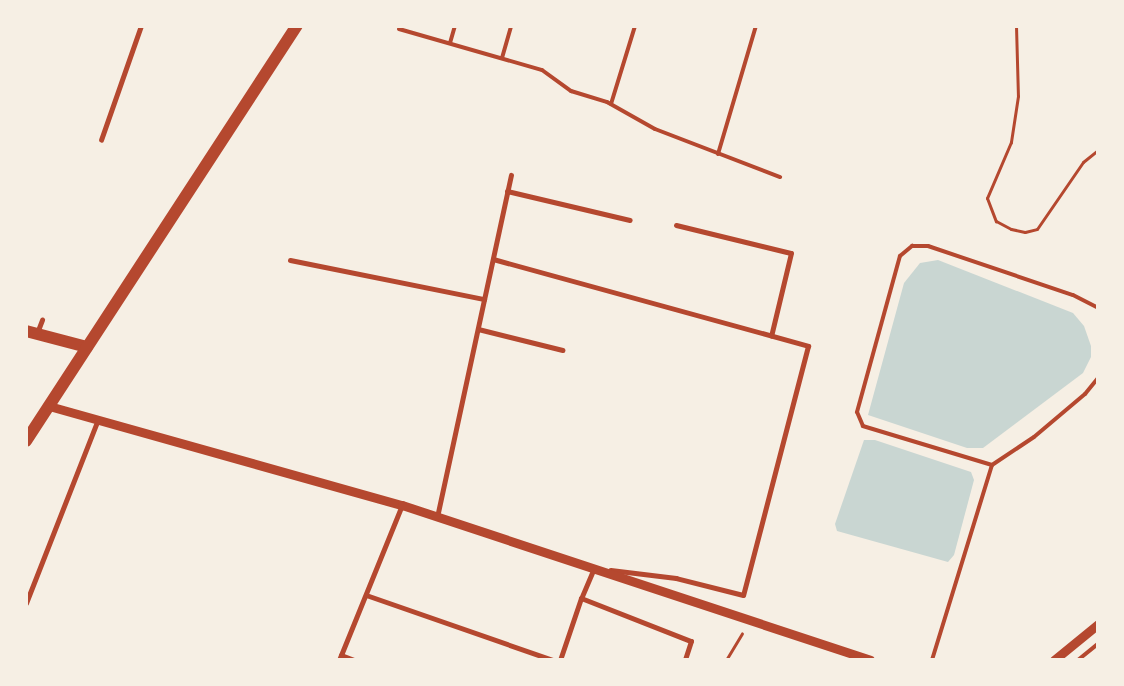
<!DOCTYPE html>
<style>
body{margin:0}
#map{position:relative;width:1124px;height:686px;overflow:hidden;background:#f6efe4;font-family:Poppins,sans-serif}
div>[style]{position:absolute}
.water>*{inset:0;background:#c9d6d2}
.path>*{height:3px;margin:-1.5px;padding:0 1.5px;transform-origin:1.5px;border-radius:1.5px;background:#b5482f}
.service>*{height:4px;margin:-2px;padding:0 2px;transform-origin:2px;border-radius:2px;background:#b5482f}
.pedestrian>*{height:4.5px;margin:-2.25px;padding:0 2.25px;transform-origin:2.25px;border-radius:2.25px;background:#b5482f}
.minor>*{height:5px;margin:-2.5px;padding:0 2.5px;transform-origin:2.5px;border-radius:2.5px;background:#b5482f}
.tertiary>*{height:9px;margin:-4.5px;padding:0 4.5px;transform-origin:4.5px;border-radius:4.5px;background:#b5482f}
.primary>*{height:12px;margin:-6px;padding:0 6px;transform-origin:6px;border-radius:6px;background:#b5482f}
span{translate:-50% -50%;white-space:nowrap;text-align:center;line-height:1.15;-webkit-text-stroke:4px #f6efe4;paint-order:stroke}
.frame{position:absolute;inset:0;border:28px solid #f6efe4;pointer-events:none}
</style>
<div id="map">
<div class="water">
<div style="clip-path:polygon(938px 260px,1073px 313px,1084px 326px,1091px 346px,1091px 357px,1083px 373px,983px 448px,967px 448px,868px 415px,904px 283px,920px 263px)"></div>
<div style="clip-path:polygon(864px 440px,875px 440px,971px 472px,974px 480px,954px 555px,948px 562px,837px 531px,835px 524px)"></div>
</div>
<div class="path">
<div style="left:1016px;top:26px;width:70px;rotate:88.4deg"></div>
<div style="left:1018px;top:96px;width:47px;rotate:98.7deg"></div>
<div style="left:1011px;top:142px;width:61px;rotate:113.2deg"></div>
<div style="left:987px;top:198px;width:25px;rotate:69deg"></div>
<div style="left:996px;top:221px;width:17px;rotate:28deg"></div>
<div style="left:1011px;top:229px;width:14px;rotate:12deg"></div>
<div style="left:1025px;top:232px;width:12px;rotate:-14deg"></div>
<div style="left:1037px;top:229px;width:81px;rotate:-55.5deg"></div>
<div style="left:1083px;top:162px;width:19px;rotate:-39deg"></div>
<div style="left:726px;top:660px;width:31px;rotate:-59deg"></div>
</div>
<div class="service">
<div style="left:399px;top:29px;width:149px;rotate:16deg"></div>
<div style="left:542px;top:70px;width:36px;rotate:36deg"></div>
<div style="left:571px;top:91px;width:38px;rotate:17deg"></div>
<div style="left:607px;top:102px;width:55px;rotate:29.4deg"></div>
<div style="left:655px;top:129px;width:134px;rotate:21deg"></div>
<div style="left:450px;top:43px;width:18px;rotate:-74deg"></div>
<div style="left:502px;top:58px;width:33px;rotate:-74deg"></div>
<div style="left:611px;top:104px;width:82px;rotate:-72.9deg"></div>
<div style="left:718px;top:154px;width:134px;rotate:-73.5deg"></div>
<div style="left:992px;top:465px;width:135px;rotate:-163.2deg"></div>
<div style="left:863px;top:426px;width:15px;rotate:-113deg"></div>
<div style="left:857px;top:412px;width:162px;rotate:-74.6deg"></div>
<div style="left:900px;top:256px;width:16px;rotate:-40deg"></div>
<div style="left:912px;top:246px;width:16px"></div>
<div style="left:928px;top:246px;width:153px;rotate:18.7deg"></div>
<div style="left:1073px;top:295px;width:28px;rotate:27deg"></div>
<div style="left:932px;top:660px;width:204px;rotate:-72.9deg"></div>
<div style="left:992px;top:465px;width:50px;rotate:-33.7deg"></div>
<div style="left:1034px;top:437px;width:67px;rotate:-40.1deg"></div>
<div style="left:1085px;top:394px;width:21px;rotate:-51deg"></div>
<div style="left:1078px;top:660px;width:26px;rotate:-39deg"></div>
</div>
<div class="pedestrian">
<div style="left:101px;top:140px;width:121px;rotate:-70.7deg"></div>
<div style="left:37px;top:333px;width:14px;rotate:-69deg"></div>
</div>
<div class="minor">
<div style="left:507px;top:191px;width:126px;rotate:13.3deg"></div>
<div style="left:676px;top:225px;width:118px;rotate:13.7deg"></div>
<div style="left:791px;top:253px;width:85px;rotate:103.5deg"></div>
<div style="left:493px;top:259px;width:327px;rotate:15.4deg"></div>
<div style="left:808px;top:346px;width:257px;rotate:104.6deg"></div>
<div style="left:743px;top:595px;width:69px;rotate:-165.8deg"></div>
<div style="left:676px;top:578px;width:66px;rotate:-173.1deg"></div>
<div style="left:290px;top:260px;width:198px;rotate:11.4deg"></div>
<div style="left:478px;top:329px;width:87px;rotate:14deg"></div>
<div style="left:437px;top:517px;width:350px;rotate:-77.8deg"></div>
<div style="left:594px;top:568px;width:33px;rotate:113deg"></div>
<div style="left:581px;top:598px;width:118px;rotate:21.4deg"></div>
<div style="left:691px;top:641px;width:20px;rotate:108deg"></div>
<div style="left:366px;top:595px;width:198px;rotate:19.2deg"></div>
<div style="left:26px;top:603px;width:198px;rotate:-68.6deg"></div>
<div style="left:341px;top:655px;width:14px;rotate:21deg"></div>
<div style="left:339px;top:660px;width:167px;rotate:-67.9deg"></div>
<div style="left:560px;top:660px;width:65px;rotate:-71.3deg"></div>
</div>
<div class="tertiary">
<div style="left:49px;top:406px;width:367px;rotate:15.7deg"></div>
<div style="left:402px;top:505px;width:493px;rotate:18.3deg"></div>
<div style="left:1054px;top:660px;width:57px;rotate:-39.3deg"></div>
</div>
<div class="primary">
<div style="left:26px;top:331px;width:63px;rotate:14.7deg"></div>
<div style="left:26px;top:441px;width:496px;rotate:-56.9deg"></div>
</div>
<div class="frame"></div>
</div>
